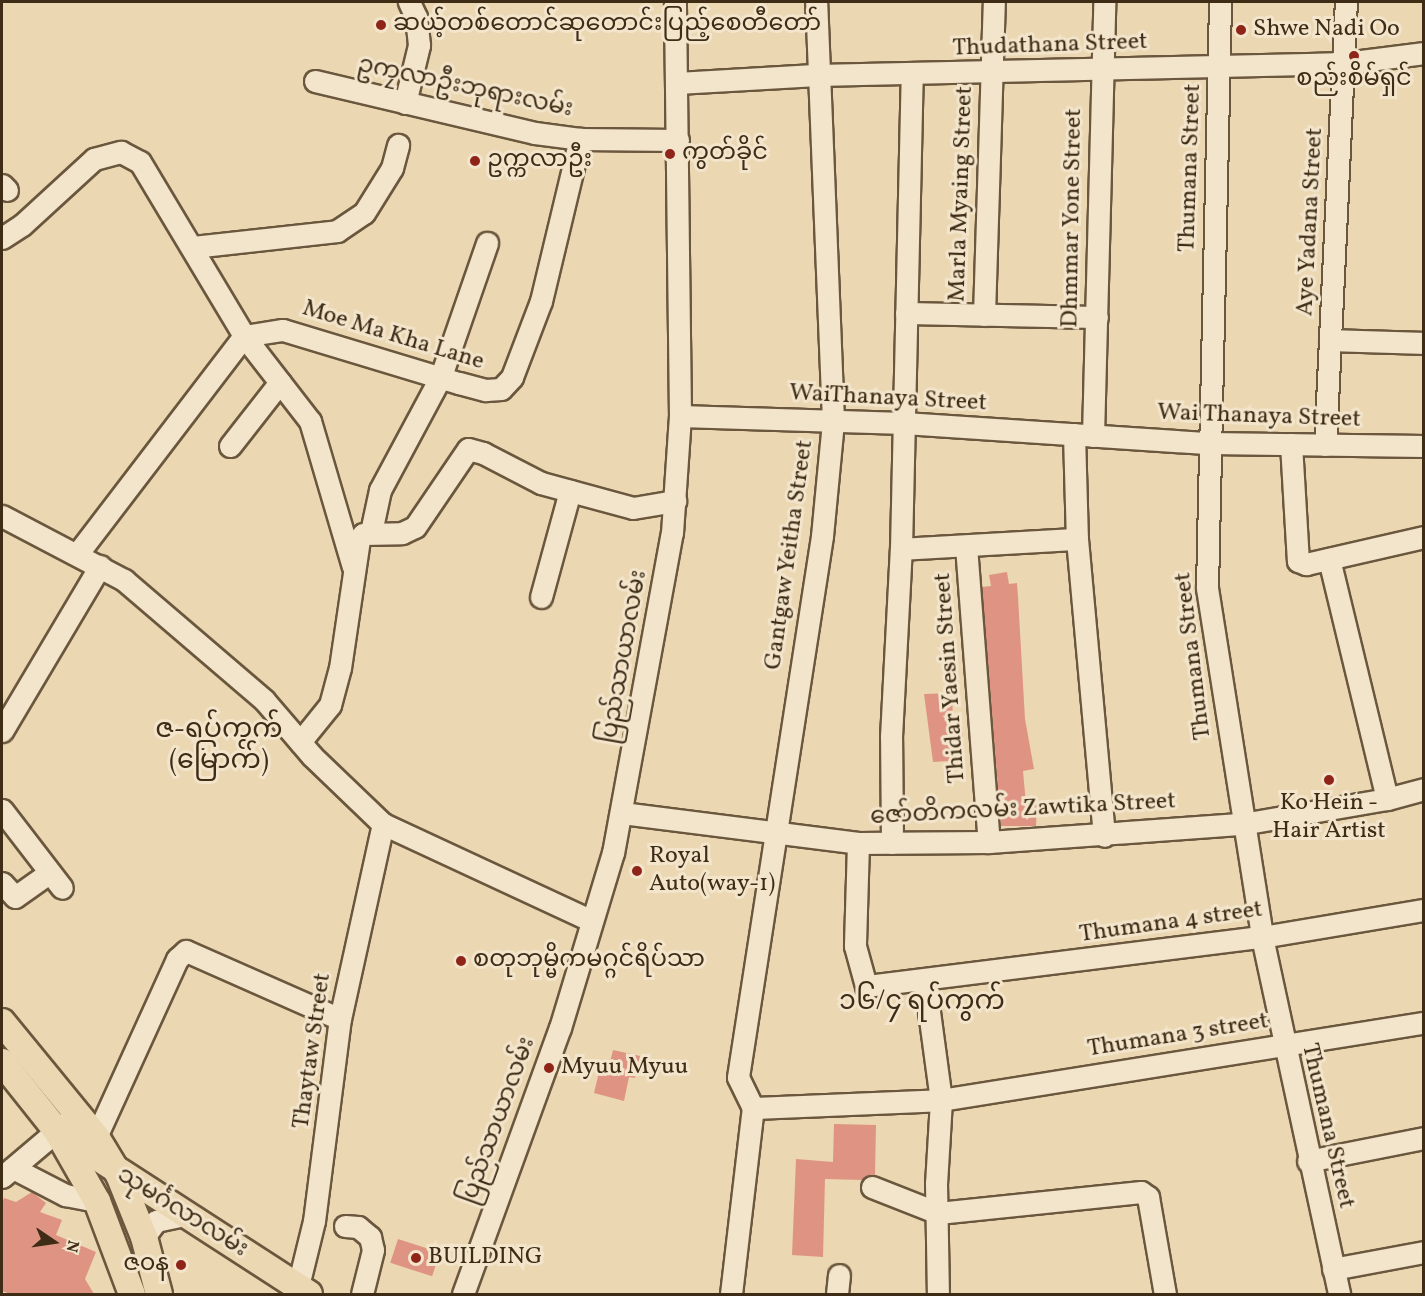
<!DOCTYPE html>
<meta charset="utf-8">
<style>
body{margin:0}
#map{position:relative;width:1425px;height:1296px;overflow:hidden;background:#ebd7b1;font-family:Vollkorn,"Noto Sans Myanmar",serif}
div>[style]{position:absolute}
.building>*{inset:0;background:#df9483;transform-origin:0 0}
.roads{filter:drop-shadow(2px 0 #6a573d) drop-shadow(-2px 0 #6a573d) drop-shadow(0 2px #6a573d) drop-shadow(0 -2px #6a573d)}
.minor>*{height:21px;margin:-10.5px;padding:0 10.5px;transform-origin:10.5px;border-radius:10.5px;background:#f2e5cc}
.major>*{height:26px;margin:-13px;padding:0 13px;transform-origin:13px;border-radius:13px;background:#ebd7b1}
.dots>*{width:16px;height:16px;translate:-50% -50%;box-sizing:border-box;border:3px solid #f2e5cc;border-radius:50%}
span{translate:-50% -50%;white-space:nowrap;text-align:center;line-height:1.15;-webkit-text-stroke:6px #f2e5cc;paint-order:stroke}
.poi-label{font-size:24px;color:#3f2c16}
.left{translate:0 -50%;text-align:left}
.right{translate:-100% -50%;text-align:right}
.street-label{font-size:24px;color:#3f2c16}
.quarter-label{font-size:27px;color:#3f2c16}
.frame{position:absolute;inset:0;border:3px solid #3f2c16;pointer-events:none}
.north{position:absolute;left:24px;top:1212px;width:60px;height:60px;-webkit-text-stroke:4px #f2e5cc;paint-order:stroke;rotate:103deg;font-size:16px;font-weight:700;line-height:24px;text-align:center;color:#3f2c16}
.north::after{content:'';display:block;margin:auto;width:21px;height:27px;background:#3f2c16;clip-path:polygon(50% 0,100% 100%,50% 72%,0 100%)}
</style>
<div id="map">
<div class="building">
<div style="clip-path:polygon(1007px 572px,1009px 584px,1017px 583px,1018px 597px,1025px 719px,1034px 769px,1023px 771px,1026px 804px,1037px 804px,1036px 826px,1001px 826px,982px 587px,991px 586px,989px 575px)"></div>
<div style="clip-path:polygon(952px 693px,953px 721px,962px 720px,964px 760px,933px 762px,924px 694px)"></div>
<div style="clip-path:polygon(613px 1050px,640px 1056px,635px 1078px,629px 1077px,624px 1101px,594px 1093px,599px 1072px,607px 1074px)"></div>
<div style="clip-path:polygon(834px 1124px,876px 1125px,875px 1175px,862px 1180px,825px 1179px,823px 1257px,792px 1255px,796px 1159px,833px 1162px)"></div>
<div style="clip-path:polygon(32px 1192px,46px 1203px,40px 1212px,62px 1220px,56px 1235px,96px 1252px,85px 1279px,94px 1294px,11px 1294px,2px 1291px,2px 1204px,4px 1198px,16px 1202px)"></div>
<div style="left:398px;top:1239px;width:44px;height:25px;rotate:18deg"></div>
</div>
<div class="roads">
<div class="minor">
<div style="left:1220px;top:2px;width:586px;rotate:91.27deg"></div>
<div style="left:1207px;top:588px;width:353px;rotate:81deg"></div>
<div style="left:1262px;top:937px;width:365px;rotate:77.8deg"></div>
<div style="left:315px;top:81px;width:226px;rotate:13.3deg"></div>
<div style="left:535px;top:133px;width:45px;rotate:7.6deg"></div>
<div style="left:580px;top:139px;width:98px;rotate:0.6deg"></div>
<div style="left:677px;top:83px;width:140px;rotate:-3.3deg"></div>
<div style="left:817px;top:75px;width:528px;rotate:-1.3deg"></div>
<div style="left:1345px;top:63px;width:80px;rotate:-7.2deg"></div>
<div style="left:405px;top:103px;width:60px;rotate:-76.4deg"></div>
<div style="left:419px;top:45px;width:28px;rotate:-96deg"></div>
<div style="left:416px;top:17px;width:17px;rotate:-115deg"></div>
<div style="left:2px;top:185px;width:7px;rotate:45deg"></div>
<div style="left:2px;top:238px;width:24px;rotate:-33deg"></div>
<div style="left:22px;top:225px;width:98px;rotate:-42.5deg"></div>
<div style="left:94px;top:159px;width:28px;rotate:-15deg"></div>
<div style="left:121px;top:152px;width:21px;rotate:28deg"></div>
<div style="left:140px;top:162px;width:203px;rotate:59.1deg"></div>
<div style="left:244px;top:336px;width:108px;rotate:52.2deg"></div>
<div style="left:310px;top:421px;width:152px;rotate:73.6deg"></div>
<div style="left:193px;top:247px;width:145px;rotate:-6.3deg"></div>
<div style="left:337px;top:231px;width:32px;rotate:-34deg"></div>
<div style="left:364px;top:213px;width:53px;rotate:-58.1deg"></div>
<div style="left:392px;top:168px;width:24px;rotate:-75deg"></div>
<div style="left:906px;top:313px;width:191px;rotate:1.2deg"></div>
<div style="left:984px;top:315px;width:313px;rotate:-88.2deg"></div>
<div style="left:1330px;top:340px;width:94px;rotate:1.8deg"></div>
<div style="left:680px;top:416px;width:224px;rotate:1.8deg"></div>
<div style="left:904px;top:423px;width:306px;rotate:3.8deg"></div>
<div style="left:1209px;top:443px;width:215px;rotate:0.8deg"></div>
<div style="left:1074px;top:434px;width:105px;rotate:88.4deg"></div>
<div style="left:1077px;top:539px;width:298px;rotate:84.8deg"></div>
<div style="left:1093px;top:436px;width:434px;rotate:-88.5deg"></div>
<div style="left:1291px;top:444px;width:117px;rotate:86.6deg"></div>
<div style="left:1298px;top:561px;width:9px;rotate:21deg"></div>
<div style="left:1306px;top:564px;width:121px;rotate:-12.9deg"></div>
<div style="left:1325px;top:445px;width:443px;rotate:-87.3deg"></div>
<div style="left:230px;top:446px;width:81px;rotate:-52deg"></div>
<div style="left:2px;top:516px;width:138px;rotate:27.7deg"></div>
<div style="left:124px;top:580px;width:184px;rotate:40.6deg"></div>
<div style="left:264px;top:700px;width:74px;rotate:49.4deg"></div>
<div style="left:312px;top:756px;width:98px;rotate:43.8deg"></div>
<div style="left:383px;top:824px;width:230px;rotate:24.9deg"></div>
<div style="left:371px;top:532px;width:43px;rotate:-77.9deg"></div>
<div style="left:380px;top:490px;width:129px;rotate:-61.8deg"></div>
<div style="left:441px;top:376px;width:141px;rotate:-70.9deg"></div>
<div style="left:966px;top:546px;width:297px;rotate:85.6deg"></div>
<div style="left:901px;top:549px;width:176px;rotate:-3.3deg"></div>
<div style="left:78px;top:553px;width:273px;rotate:-52.6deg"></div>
<div style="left:244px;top:336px;width:39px;rotate:-9deg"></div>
<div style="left:283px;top:330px;width:184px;rotate:16.8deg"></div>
<div style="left:459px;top:383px;width:28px;rotate:15deg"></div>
<div style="left:486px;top:390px;width:15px;rotate:-4deg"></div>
<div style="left:501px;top:389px;width:16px;rotate:-47deg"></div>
<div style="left:512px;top:377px;width:81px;rotate:-69.1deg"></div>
<div style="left:541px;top:301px;width:167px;rotate:-76.5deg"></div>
<div style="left:1329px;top:559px;width:247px;rotate:76.4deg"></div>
<div style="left:541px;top:597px;width:110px;rotate:-74.7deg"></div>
<div style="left:2px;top:731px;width:192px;rotate:-59.3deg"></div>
<div style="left:300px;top:742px;width:48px;rotate:-51deg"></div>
<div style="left:330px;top:705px;width:38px;rotate:-75deg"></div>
<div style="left:340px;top:668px;width:130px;rotate:-81.6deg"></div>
<div style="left:359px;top:539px;width:6px;rotate:-51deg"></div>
<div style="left:363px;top:534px;width:39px;rotate:-1deg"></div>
<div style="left:402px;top:533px;width:14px;rotate:-25deg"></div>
<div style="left:415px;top:527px;width:94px;rotate:-55.8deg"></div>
<div style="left:468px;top:449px;width:16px;rotate:15deg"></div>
<div style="left:483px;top:453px;width:65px;rotate:27.3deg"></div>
<div style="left:541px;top:483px;width:95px;rotate:15.2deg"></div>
<div style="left:633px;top:508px;width:43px;rotate:-9.5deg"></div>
<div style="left:2px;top:810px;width:98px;rotate:52.4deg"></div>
<div style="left:622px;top:813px;width:238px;rotate:7.2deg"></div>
<div style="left:858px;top:843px;width:131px;rotate:-0.4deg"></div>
<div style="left:989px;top:842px;width:254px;rotate:-4.1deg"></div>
<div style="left:1242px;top:824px;width:147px;rotate:-9.8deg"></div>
<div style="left:1387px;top:799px;width:38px;rotate:-15deg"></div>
<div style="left:858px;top:843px;width:103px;rotate:91.7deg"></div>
<div style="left:855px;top:946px;width:41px;rotate:74.6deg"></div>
<div style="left:866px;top:986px;width:399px;rotate:-7.1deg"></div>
<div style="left:1262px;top:937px;width:164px;rotate:-9.5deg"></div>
<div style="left:892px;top:843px;width:106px;rotate:-90.5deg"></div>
<div style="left:891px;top:737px;width:188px;rotate:-87deg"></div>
<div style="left:901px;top:549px;width:475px;rotate:-88.7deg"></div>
<div style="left:2px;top:883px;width:19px;rotate:47deg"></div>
<div style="left:15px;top:897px;width:42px;rotate:-35.2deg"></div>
<div style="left:925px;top:982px;width:119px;rotate:82.3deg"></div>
<div style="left:941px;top:1100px;width:83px;rotate:93.4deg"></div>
<div style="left:936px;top:1183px;width:111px;rotate:89deg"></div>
<div style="left:753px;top:1108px;width:34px;rotate:-116deg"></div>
<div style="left:738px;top:1077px;width:547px;rotate:-81.17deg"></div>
<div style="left:822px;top:536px;width:116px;rotate:-84.5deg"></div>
<div style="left:833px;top:421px;width:419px;rotate:-92.3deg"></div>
<div style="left:753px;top:1108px;width:188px;rotate:-2.4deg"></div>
<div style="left:941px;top:1100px;width:489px;rotate:-9.1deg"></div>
<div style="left:96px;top:1137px;width:196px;rotate:-65.5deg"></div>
<div style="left:177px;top:959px;width:12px;rotate:-42deg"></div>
<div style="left:186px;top:951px;width:168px;rotate:23.8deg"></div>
<div style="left:1308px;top:1161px;width:118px;rotate:-11.2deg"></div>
<div style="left:13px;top:1168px;width:59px;rotate:27.4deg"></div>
<div style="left:65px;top:1195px;width:33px;rotate:11deg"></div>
<div style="left:2px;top:1177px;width:85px;rotate:-40.2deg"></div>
<div style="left:872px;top:1187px;width:71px;rotate:21.5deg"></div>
<div style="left:938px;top:1213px;width:204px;rotate:-5.9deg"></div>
<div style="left:1141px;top:1192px;width:9px;rotate:36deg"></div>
<div style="left:1148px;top:1197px;width:98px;rotate:80.1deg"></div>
<div style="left:345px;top:1226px;width:13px;rotate:4deg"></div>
<div style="left:358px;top:1227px;width:16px;rotate:40deg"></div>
<div style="left:370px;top:1237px;width:13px;rotate:77deg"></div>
<div style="left:373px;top:1250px;width:45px;rotate:104deg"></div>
<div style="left:144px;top:1237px;width:20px;rotate:-53deg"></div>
<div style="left:156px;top:1221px;width:29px;rotate:-12deg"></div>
<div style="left:1333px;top:1269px;width:93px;rotate:-10.6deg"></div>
<div style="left:298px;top:1286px;width:67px;rotate:-76.2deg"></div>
<div style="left:314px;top:1221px;width:204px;rotate:-82.7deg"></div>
<div style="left:340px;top:1019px;width:200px;rotate:-77.6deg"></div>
<div style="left:463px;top:1294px;width:283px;rotate:-70deg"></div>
<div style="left:560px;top:1028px;width:183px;rotate:-73.2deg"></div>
<div style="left:613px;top:853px;width:325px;rotate:-79.6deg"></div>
<div style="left:672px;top:533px;width:117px;rotate:-86.1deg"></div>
<div style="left:680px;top:416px;width:414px;rotate:-90.7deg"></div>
<div style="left:731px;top:1294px;width:187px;rotate:-83.3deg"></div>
<div style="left:837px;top:1294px;width:19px;rotate:-84deg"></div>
</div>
<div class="major">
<div style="left:2px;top:1022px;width:149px;rotate:50.7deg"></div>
<div style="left:96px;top:1137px;width:44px;rotate:58.8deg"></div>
<div style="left:119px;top:1175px;width:67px;rotate:68deg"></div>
<div style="left:144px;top:1237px;width:59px;rotate:75.3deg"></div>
<div style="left:2px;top:1062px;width:88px;rotate:51.4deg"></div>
<div style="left:57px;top:1131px;width:81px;rotate:60.3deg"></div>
<div style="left:97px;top:1201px;width:99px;rotate:69.4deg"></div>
<div style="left:57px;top:1131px;width:300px;rotate:32.9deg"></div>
</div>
</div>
<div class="dots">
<div style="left:381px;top:25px;background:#8f2418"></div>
<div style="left:1241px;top:30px;background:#8f2418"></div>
<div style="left:1354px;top:56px;background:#8f2418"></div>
<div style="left:670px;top:154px;background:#8f2418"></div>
<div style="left:475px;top:161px;background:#8f2418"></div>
<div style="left:1329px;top:780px;background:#8f2418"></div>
<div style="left:637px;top:871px;background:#8f2418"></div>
<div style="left:461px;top:961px;background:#8f2418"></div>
<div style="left:549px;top:1068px;background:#8f2418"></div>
<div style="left:416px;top:1258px;background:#8f2418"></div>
<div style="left:181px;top:1265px;background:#8f2418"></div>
</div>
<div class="poi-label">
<span class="left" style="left:393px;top:25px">ဆယ့်တစ်တောင်ဆုတောင်းပြည့်စေတီတော်</span>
<span class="left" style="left:1253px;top:30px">Shwe Nadi Oo</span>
<span style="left:1354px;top:80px">စည်းစိမ်ရှင်</span>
<span class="left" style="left:682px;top:154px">ကွတ်ခိုင်</span>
<span class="left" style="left:487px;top:161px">ဥက္ကလာဦး</span>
<span style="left:1329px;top:818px">Ko Hein -<br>Hair Artist</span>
<span class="left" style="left:649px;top:871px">Royal<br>Auto(way-1)</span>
<span class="left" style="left:473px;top:961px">စတုဘုမ္မိကမဂ္ဂင်ရိပ်သာ</span>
<span class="left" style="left:561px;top:1068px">Myuu Myuu</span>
<span class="left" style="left:428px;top:1258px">BUILDING</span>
<span class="right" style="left:169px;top:1265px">ဇ၀န</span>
</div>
<div class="street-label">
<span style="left:1050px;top:46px;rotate:-2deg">Thudathana Street</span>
<span style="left:465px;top:88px;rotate:12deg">ဥကၠလာဦးဘုရားလမ်း</span>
<span style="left:1191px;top:168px;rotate:-88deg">Thumana Street</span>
<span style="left:962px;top:194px;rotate:-88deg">Marla Myaing Street</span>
<span style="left:1073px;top:218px;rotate:-89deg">Dhmmar Yone Street</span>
<span style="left:1311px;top:222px;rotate:-87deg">Aye Yadana Street</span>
<span style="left:393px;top:336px;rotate:17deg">Moe Ma Kha Lane</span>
<span style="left:888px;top:399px;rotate:3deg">WaiThanaya Street</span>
<span style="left:1259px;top:417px;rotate:2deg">Wai Thanaya Street</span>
<span style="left:790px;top:555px;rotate:-82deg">Gantgaw Yeitha Street</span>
<span style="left:1194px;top:656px;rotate:-97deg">Thumana Street</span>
<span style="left:625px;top:657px;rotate:-80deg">ပြည်သာယာလမ်း</span>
<span style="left:951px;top:678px;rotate:-94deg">Thidar Yaesin Street</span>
<span style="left:1023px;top:810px;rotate:-3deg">ဇော်တိကလမ်း Zawtika Street</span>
<span style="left:1171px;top:923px;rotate:-8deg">Thumana 4 street</span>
<span style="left:1178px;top:1036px;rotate:-9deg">Thumana 3 street</span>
<span style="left:313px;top:1051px;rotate:-82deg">Thaytaw Street</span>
<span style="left:499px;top:1121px;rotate:-70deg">ပြည်သာယာလမ်း</span>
<span style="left:1327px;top:1126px;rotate:77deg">Thumana Street</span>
<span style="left:182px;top:1213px;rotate:32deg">သုမင်္ဂလာလမ်း</span>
</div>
<div class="quarter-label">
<span style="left:219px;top:746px">ဇ-ရပ်ကွက်<br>(မြောက်)</span>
<span style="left:922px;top:1003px">၁၆/၄ ရပ်ကွက်</span>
</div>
<div class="frame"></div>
<div class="north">N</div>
</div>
